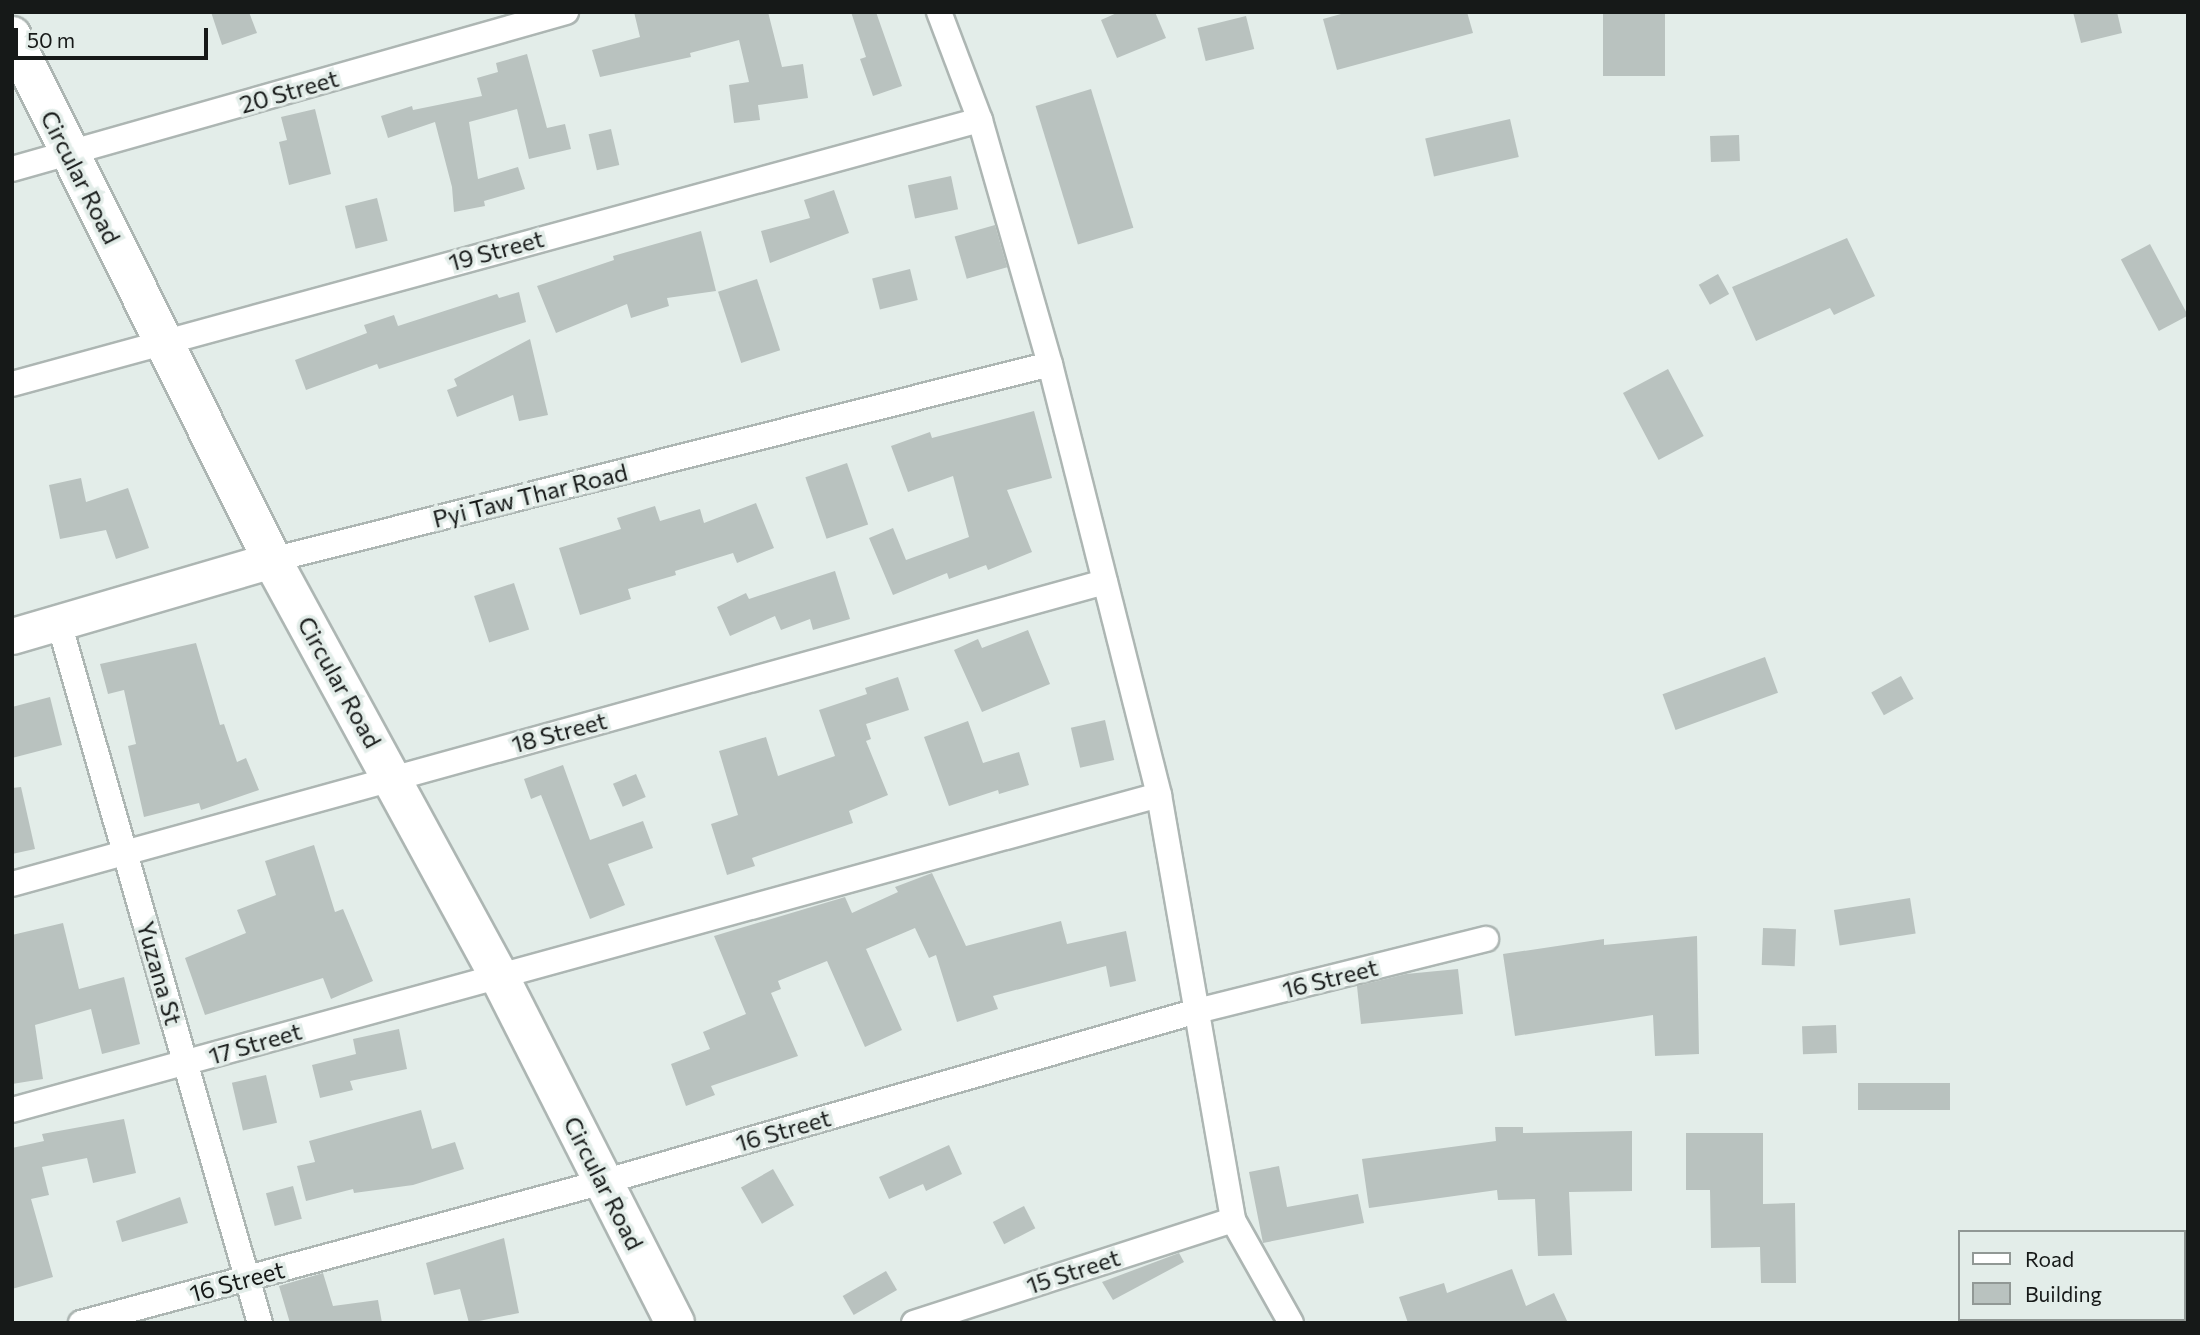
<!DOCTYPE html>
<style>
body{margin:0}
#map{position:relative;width:2200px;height:1335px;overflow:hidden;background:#e3ede9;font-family:Commissioner,sans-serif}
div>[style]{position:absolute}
.building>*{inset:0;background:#b9c2bf;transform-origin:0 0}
.roads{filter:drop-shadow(2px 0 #adb6b3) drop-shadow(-2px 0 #adb6b3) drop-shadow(0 2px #adb6b3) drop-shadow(0 -2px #adb6b3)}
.street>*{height:24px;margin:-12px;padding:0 12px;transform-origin:12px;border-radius:12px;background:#fff}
.secondary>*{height:35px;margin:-17.5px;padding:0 17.5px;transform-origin:17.5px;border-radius:17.5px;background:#fff}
.primary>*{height:38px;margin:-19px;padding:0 19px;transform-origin:19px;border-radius:19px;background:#fff}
span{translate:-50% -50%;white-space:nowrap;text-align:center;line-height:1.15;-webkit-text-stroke:7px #e3ede9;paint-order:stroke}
.street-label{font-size:24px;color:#161918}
.frame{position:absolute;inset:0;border:14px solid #161918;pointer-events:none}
.legend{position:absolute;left:1958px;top:1230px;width:228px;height:91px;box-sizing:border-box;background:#e3ede9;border:2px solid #919895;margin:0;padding:9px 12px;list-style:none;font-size:21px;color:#161918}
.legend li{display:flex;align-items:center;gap:14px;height:35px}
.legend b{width:35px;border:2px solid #919895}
.scale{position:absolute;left:14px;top:28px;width:194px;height:32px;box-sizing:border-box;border:4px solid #161918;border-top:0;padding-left:9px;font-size:21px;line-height:24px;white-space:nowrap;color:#161918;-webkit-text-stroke:5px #e3ede9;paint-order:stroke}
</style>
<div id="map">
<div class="building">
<div style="clip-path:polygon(211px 12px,249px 12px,257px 33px,222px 45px)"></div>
<div style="clip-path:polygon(634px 12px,768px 12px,782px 67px,803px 64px,808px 98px,758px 105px,760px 120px,734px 123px,729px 85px,749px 82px,739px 40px,690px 53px,691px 57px,600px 77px,592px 50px,640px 37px)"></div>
<div style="clip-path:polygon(851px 12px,876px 12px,902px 86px,873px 96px,860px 59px,866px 57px)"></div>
<div style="clip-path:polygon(1119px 12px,1155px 12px,1166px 38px,1117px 58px,1101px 20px)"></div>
<div style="clip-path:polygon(1348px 12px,1467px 12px,1473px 33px,1337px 70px,1323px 19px)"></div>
<div style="left:1603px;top:12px;width:62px;height:64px"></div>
<div style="clip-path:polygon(2073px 12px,2117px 12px,2122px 33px,2081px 43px)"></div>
<div style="left:1246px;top:16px;width:34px;height:50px;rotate:76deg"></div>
<div style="clip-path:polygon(527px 54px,547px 128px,565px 124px,571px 149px,529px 159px,517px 109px,469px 122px,478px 179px,518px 167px,525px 189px,484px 201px,485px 206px,454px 212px,452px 187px,435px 122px,388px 138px,381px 116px,412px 106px,413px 110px,482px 96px,477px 78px,498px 72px,496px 63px)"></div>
<div style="left:1091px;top:89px;width:145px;height:58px;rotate:73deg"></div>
<div style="clip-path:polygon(315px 109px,331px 174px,289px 185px,279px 142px,287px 140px,281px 117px)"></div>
<div style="left:1510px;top:119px;width:39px;height:87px;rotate:77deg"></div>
<div style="left:611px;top:129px;width:37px;height:23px;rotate:77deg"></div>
<div style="left:1739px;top:135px;width:26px;height:29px;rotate:88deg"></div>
<div style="left:951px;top:176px;width:34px;height:44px;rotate:78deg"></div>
<div style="clip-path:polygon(834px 190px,849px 233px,770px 263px,761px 231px,810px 218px,804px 200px)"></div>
<div style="left:377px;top:198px;width:44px;height:33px;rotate:76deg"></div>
<div style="left:995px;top:225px;width:44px;height:42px;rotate:74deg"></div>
<div style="clip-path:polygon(701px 231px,716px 291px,667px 298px,669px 306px,631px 318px,627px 304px,556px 333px,537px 286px,614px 260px,613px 256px)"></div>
<div style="clip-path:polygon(1847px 238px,1875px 296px,1834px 315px,1830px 308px,1756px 341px,1732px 287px)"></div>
<div style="left:2150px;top:244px;width:81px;height:33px;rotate:62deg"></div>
<div style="left:910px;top:269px;width:32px;height:39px;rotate:76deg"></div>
<div style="left:1718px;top:274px;width:23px;height:22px;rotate:61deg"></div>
<div style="left:757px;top:279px;width:75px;height:41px;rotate:72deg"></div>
<div style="clip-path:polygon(519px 292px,526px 322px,379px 369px,377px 364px,306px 390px,295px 360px,367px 333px,364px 325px,394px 315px,398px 326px,497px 294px,499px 298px)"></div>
<div style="clip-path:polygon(530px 339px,548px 415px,519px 421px,513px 395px,457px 417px,447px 390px,457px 386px,454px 379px)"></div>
<div style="left:1668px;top:369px;width:76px;height:51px;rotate:62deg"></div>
<div style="clip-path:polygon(1034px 411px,1052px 478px,1007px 490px,1032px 552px,988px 570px,986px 565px,949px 579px,947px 573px,893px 595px,869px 538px,893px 528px,906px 560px,969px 537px,953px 476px,908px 492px,891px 446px,930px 432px,932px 438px)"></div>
<div style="left:847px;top:463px;width:65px;height:44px;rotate:71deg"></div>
<div style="clip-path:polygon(81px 478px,86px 502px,128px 488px,149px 548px,116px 559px,106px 530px,60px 539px,49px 485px)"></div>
<div style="clip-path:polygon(756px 503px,774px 548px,737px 563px,733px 553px,675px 571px,676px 575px,628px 589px,631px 599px,580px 615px,559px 548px,621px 529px,617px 518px,655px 506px,660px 521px,700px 509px,704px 523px)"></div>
<div style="clip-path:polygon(835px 571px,850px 619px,813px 630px,810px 619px,781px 630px,775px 616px,730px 636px,717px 607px,746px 593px,749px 599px)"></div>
<div style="left:514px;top:583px;width:49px;height:42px;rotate:72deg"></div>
<div style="clip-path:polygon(1028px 630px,1050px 684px,982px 712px,954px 650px,978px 639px,982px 648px)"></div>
<div style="clip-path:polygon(196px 643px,220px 725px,224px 724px,237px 762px,246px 758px,259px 790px,201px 810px,199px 803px,144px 817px,128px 746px,136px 744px,124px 690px,108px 694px,100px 664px)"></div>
<div style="left:1765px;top:657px;width:38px;height:109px;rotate:70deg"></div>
<div style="left:1901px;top:676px;width:26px;height:34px;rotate:61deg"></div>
<div style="clip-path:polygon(898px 677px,909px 710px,866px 724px,871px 739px,866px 741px,888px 795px,849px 811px,853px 823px,752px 858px,755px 866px,727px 875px,711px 824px,738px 815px,719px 751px,766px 737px,778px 776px,835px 756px,819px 710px,867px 694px,865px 688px)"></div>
<div style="clip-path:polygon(50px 697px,62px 745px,12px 758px,12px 707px)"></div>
<div style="left:1105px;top:720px;width:41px;height:35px;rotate:77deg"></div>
<div style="clip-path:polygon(968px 721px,983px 763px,1019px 752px,1029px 785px,999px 794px,998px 790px,949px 806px,924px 737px)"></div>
<div style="clip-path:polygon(563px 765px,590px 840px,643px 821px,653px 848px,608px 864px,625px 905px,590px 919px,541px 795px,531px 799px,524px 779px)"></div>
<div style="left:636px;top:774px;width:25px;height:25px;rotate:67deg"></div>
<div style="clip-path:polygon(21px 787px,35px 849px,12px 854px,12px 788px)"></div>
<div style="clip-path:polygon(314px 845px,335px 912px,343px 909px,373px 981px,331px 999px,323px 978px,205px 1015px,185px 958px,246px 933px,237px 910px,276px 895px,265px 861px)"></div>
<div style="clip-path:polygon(932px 873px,966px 946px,1061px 921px,1067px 944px,1126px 931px,1136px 981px,1110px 987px,1106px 966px,993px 996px,998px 1009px,957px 1022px,936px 955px,929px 958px,915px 928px,866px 949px,902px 1030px,865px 1047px,827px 961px,778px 981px,781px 989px,771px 993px,798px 1056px,711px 1086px,715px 1095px,686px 1106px,671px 1064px,710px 1049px,703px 1032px,746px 1014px,714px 936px,845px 897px,852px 913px,898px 892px,895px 887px)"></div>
<div style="left:1910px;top:898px;width:36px;height:77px;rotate:81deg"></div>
<div style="clip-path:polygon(63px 923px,79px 989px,124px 977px,140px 1044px,102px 1054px,91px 1009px,35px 1025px,43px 1079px,12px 1084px,12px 935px)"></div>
<div style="left:1763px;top:928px;width:33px;height:37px;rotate:2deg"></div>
<div style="clip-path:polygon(1697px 936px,1699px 1054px,1655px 1056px,1653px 1015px,1515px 1036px,1503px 954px,1604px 939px,1604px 945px)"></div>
<div style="clip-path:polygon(1458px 969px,1463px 1014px,1361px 1024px,1357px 986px,1406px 974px)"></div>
<div style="left:1836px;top:1025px;width:28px;height:34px;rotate:88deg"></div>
<div style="clip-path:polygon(399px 1029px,407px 1069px,350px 1081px,353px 1090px,320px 1098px,312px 1065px,356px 1054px,353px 1039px)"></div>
<div style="left:266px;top:1075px;width:49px;height:35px;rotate:77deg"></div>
<div style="left:1950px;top:1083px;width:27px;height:92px;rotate:90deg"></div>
<div style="clip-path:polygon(421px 1110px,432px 1149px,455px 1142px,464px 1169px,413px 1185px,354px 1193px,353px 1189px,306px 1201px,297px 1166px,315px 1162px,309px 1141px)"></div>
<div style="clip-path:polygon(124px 1119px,136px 1173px,93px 1183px,87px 1158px,42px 1167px,49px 1195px,31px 1199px,53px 1277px,12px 1289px,12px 1148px,44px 1141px,42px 1134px)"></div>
<div style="clip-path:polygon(1495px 1127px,1523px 1127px,1523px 1133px,1632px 1131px,1632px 1191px,1569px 1192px,1572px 1255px,1538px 1256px,1535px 1199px,1498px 1200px,1497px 1190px,1369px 1208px,1362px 1159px,1496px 1141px)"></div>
<div style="clip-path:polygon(1686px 1133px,1763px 1133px,1763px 1204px,1795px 1203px,1796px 1283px,1761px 1283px,1760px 1247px,1711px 1248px,1710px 1190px,1686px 1190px)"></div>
<div style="clip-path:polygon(949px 1145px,962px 1174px,926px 1191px,923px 1184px,889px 1199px,879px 1177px)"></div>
<div style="clip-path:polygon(1279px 1166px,1287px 1207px,1358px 1194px,1364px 1223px,1263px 1243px,1249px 1172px)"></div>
<div style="left:773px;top:1169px;width:42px;height:37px;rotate:60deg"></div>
<div style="left:293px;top:1186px;width:34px;height:28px;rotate:75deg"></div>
<div style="clip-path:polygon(180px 1197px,188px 1223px,122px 1242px,116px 1221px)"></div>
<div style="left:1024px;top:1206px;width:25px;height:35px;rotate:63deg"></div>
<div style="clip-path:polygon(504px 1238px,519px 1313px,469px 1323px,460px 1289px,434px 1295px,426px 1263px)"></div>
<div style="clip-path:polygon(1179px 1253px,1184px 1262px,1113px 1300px,1102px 1282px)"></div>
<div style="clip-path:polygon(1512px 1269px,1526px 1306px,1554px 1293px,1568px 1323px,1408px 1323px,1399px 1297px,1444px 1283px,1447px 1293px)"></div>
<div style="left:886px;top:1271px;width:22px;height:50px;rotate:60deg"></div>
<div style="clip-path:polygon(323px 1273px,333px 1306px,378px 1300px,382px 1323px,290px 1323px,279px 1286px)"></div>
</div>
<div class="roads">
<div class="street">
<div style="left:939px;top:12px;width:116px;rotate:69.2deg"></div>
<div style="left:980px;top:120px;width:254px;rotate:74deg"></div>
<div style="left:1050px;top:364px;width:445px;rotate:75.8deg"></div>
<div style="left:1159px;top:795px;width:431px;rotate:80.1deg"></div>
<div style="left:1233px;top:1220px;width:118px;rotate:60.6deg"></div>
<div style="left:12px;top:169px;width:576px;rotate:-15.82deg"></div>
<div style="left:12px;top:384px;width:1003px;rotate:-15.26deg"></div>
<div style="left:272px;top:560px;width:802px;rotate:-14.14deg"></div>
<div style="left:59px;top:623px;width:728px;rotate:73.98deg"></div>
<div style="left:12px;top:884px;width:1134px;rotate:-15.45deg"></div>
<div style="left:12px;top:1110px;width:1189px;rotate:-15.36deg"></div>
<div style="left:81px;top:1323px;width:541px;rotate:-15.12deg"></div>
<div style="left:603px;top:1182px;width:618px;rotate:-16.06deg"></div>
<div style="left:1197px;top:1011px;width:298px;rotate:-14deg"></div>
<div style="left:914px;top:1323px;width:335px;rotate:-17.9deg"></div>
</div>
<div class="secondary">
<div style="left:12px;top:636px;width:271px;rotate:-16.3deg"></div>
</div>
<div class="primary">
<div style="left:12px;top:36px;width:585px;rotate:63.61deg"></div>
<div style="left:272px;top:560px;width:472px;rotate:61.4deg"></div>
<div style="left:498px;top:974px;width:391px;rotate:63.1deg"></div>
</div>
</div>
<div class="street-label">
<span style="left:289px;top:91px;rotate:-16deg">20 Street</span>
<span style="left:81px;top:177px;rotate:63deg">Circular Road</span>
<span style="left:496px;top:250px;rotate:-15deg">19 Street</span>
<span style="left:530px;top:495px;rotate:-14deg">Pyi Taw Thar Road</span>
<span style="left:340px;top:682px;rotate:61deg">Circular Road</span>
<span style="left:559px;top:732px;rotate:-15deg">18 Street</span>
<span style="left:160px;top:973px;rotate:74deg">Yuzana St</span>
<span style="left:1330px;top:978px;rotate:-14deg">16 Street</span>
<span style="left:255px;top:1043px;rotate:-16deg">17 Street</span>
<span style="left:783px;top:1130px;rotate:-16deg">16 Street</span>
<span style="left:604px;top:1183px;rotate:63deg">Circular Road</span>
<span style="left:1073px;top:1271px;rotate:-18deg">15 Street</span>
<span style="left:237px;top:1281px;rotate:-15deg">16 Street</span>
</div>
<div class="frame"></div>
<ul class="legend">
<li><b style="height:9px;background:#fff"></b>Road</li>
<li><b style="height:19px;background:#b9c2bf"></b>Building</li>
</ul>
<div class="scale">50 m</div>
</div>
